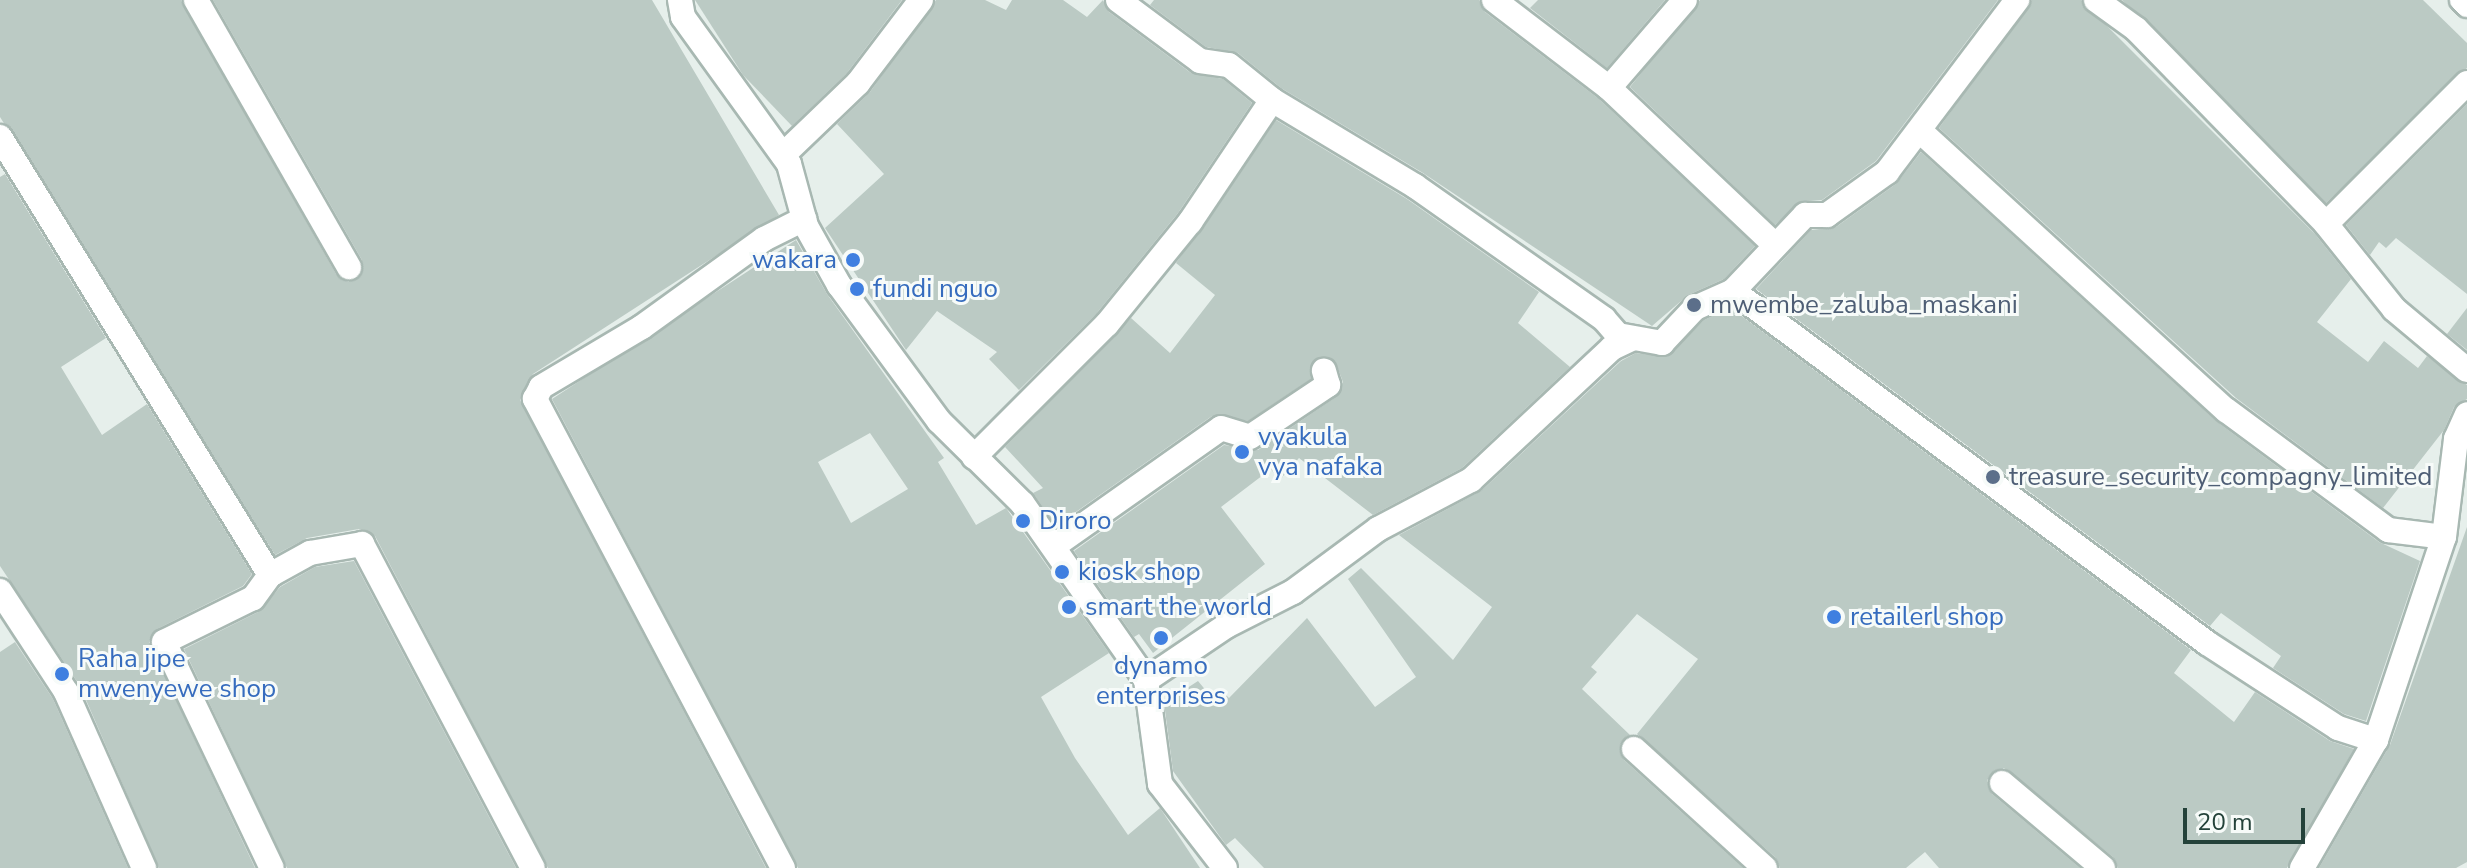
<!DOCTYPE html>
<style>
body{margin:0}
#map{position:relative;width:2467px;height:868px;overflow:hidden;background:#e6efeb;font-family:"Nunito Sans",sans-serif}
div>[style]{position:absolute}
.building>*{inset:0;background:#bbcac4}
.roads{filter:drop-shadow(2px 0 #a8b8b2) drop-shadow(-2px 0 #a8b8b2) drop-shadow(0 2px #a8b8b2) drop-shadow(0 -2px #a8b8b2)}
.street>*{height:24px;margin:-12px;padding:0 12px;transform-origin:12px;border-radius:12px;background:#fff}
.dots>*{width:22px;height:22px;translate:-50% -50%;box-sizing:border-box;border:4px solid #f7fbf9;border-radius:50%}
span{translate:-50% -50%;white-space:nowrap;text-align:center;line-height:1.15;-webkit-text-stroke:6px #f7fbf9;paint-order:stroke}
.shop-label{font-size:26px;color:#366cbe}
.right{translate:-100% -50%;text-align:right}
.left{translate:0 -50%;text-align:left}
.service-label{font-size:26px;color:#4e5e75}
.scale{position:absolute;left:2183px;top:808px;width:122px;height:36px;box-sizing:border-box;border:4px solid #24423a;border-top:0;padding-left:10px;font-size:24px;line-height:28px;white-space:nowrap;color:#24423a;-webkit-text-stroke:6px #f7fbf9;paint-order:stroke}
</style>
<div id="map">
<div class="building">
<div style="clip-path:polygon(0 0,181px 0,336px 274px,348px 282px,361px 275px,362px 260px,213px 0,652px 0,779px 215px,533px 374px,520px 400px,766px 868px,548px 868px,375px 536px,359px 529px,307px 538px,275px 555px,0 117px)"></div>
<div style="clip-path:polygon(695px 0,902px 0,847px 73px,792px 126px,743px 75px)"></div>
<div style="clip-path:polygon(936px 0,985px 0,1006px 10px,1012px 0,1063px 0,1087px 17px,1103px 0,1109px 12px,1191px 73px,1223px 79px,1252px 103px,1178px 213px,1096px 314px,1019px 390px,989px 359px,997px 352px,937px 311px,906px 350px,825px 228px,884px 174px,837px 124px,870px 92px)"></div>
<div style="clip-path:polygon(1154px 0,1479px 0,1485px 12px,1599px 99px,1755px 246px,1724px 279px,1688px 295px,1652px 326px,1423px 173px,1281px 88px,1238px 53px,1206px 47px,1150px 5px)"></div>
<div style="clip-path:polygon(1538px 0,1665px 0,1607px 68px,1530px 8px)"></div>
<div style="clip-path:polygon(1700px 0,1998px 0,1876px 161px,1822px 200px,1799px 202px,1775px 225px,1630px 87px)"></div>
<div style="clip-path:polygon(2032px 0,2081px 0,2315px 234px,2351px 279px,2317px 322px,2368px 362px,2384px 341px,2418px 368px,2427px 356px,2467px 385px,2467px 399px,2454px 407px,2444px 430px,2383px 508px,2236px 398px,1939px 128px)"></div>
<div style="clip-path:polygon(2122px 0,2423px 0,2467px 43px,2467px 68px,2326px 203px)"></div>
<div style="clip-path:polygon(2467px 104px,2467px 294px,2396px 238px,2386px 248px,2379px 242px,2370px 255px,2346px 225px)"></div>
<div style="clip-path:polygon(1276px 120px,1407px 199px,1539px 292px,1518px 323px,1570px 367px,1462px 468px,1373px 515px,1299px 458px,1279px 481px,1271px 469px,1221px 507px,1265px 564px,1153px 653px,1139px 634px,1134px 637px,1074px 551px,1224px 445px,1258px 450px,1336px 397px,1343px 382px,1335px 361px,1314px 360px,1311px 379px,1248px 421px,1212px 416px,1056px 526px,1033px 493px,1043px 488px,1005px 447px,1131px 318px,1170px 353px,1215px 295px,1176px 263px)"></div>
<div style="clip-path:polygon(1921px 152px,2216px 421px,2379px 542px,2420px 561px,2366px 721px,2344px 714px,2273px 668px,2281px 656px,2221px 613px,2210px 626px,1756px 289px,1811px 230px,1836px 227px,1896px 184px)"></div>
<div style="clip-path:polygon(5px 174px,106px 338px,61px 367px,102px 435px,147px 404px,252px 574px,243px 586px,157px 629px,149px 642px,255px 868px,159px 868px,80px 686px,0 566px,0 177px)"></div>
<div style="clip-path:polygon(evenodd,796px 240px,827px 294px,944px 458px,938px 462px,976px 525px,1006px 508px,1109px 653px,1041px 697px,1075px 758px,1128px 835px,1160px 808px,1200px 868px,798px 868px,552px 399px,796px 240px,870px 433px,908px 489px,851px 523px,818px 462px,870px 433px)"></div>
<div style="clip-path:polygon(1731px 308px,2191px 650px,2174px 673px,2234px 722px,2255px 692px,2330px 741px,2354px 749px,2287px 868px,2118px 868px,2113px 857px,2004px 768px,1987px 780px,1992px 794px,2080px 868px,1939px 868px,1925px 852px,1906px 868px,1780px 868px,1775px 857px,1637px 734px,1698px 659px,1637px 614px,1591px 667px,1597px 672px,1582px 689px,1630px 735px,1620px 745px,1624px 760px,1743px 868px,1264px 868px,1235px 838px,1226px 845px,1173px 771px,1164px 703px,1198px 681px,1213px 699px,1223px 692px,1229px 698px,1307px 618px,1375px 707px,1416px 677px,1348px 579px,1361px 568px,1453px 660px,1492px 607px,1399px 535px,1481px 491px,1621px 361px,1636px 353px,1667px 357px,1704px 320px)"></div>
<div style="clip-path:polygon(2467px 308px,2467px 350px,2447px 334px)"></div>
<div style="clip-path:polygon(2467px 527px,2467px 862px,2456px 868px,2319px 868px,2390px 745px)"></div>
<div style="clip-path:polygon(354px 561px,516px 868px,287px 868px,184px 649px,260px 611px,280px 587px,315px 567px)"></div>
<div style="clip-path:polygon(15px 642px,53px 699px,128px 868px,0 868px,0 652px)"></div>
</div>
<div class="roads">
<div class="street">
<div style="left:196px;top:0;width:308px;rotate:60.2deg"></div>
<div style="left:680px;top:0;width:17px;rotate:80deg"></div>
<div style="left:683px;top:17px;width:181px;rotate:54.2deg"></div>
<div style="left:789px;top:164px;width:64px;rotate:74.7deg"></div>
<div style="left:806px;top:226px;width:68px;rotate:60.8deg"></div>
<div style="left:839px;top:285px;width:169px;rotate:53.7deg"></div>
<div style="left:939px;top:421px;width:117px;rotate:44.7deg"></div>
<div style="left:1022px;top:503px;width:216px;rotate:55deg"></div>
<div style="left:1146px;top:680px;width:105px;rotate:82.3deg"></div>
<div style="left:1160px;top:784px;width:106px;rotate:52.3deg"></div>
<div style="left:1118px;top:0;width:102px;rotate:36.6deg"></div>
<div style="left:1200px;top:61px;width:29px;rotate:8deg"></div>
<div style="left:1229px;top:65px;width:55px;rotate:39.1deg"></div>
<div style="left:1272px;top:100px;width:167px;rotate:31deg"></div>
<div style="left:1415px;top:186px;width:231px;rotate:35.1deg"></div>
<div style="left:1604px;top:319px;width:21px;rotate:49deg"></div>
<div style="left:1618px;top:335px;width:45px;rotate:10.3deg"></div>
<div style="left:1662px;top:343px;width:48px;rotate:-46.7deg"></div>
<div style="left:1695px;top:308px;width:42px;rotate:-24.1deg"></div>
<div style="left:1733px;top:291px;width:105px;rotate:-46.5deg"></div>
<div style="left:1805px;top:215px;width:22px"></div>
<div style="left:1827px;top:215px;width:74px;rotate:-35.6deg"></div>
<div style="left:1887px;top:172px;width:216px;rotate:-52.9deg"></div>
<div style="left:1494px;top:0;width:145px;rotate:37.4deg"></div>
<div style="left:1609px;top:88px;width:227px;rotate:43.4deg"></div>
<div style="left:2096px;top:0;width:49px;rotate:35.9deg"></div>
<div style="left:2136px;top:29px;width:272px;rotate:45.7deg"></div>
<div style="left:2462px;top:0;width:7px;rotate:45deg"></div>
<div style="left:2467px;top:83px;width:199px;rotate:135deg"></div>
<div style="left:2326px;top:224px;width:109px;rotate:51.3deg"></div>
<div style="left:2394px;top:309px;width:95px;rotate:39.9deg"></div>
<div style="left:1609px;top:88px;width:116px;rotate:-49.2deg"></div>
<div style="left:1920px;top:131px;width:414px;rotate:42.4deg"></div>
<div style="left:2226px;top:410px;width:202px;rotate:36.5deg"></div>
<div style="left:2388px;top:530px;width:56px;rotate:7.1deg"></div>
<div style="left:0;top:137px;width:515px;rotate:58.35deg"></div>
<div style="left:270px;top:575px;width:46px;rotate:-28.8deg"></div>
<div style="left:310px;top:553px;width:53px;rotate:-9.8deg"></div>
<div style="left:362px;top:544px;width:366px;rotate:62.2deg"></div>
<div style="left:783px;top:155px;width:104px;rotate:-43.8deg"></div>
<div style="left:858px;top:83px;width:104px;rotate:-52.8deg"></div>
<div style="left:1733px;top:291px;width:590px;rotate:36.6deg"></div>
<div style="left:2207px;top:643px;width:156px;rotate:33deg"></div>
<div style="left:2338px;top:728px;width:40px;rotate:18deg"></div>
<div style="left:974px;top:457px;width:188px;rotate:-45deg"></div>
<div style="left:1107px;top:324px;width:132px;rotate:-50.9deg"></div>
<div style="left:1190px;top:222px;width:147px;rotate:-56.1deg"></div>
<div style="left:1054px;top:546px;width:204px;rotate:-35.2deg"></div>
<div style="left:1221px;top:428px;width:30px;rotate:17deg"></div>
<div style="left:1250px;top:437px;width:94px;rotate:-33.7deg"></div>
<div style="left:1328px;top:385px;width:15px;rotate:-106deg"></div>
<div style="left:270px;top:575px;width:29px;rotate:126deg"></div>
<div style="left:253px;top:598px;width:99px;rotate:153.7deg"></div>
<div style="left:164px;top:642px;width:250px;rotate:64.5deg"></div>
<div style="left:0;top:591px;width:121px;rotate:56.8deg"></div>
<div style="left:66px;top:692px;width:193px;rotate:66.1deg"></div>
<div style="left:1146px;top:680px;width:97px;rotate:-34deg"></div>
<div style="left:1226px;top:626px;width:75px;rotate:-26.9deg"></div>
<div style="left:1293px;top:592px;width:106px;rotate:-36.5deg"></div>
<div style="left:1378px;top:529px;width:105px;rotate:-27.8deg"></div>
<div style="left:1471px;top:480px;width:193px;rotate:-43.1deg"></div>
<div style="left:1612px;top:348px;width:21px;rotate:-25deg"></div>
<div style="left:1634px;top:749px;width:177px;rotate:42.3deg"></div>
<div style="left:2002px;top:783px;width:132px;rotate:40.1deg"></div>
<div style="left:783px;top:868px;width:531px;rotate:-117.87deg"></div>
<div style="left:535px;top:399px;width:13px;rotate:-63deg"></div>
<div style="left:541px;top:387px;width:117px;rotate:-30.7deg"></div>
<div style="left:642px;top:327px;width:150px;rotate:-35.8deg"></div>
<div style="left:764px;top:239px;width:45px;rotate:-26.6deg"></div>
<div style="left:2302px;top:868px;width:148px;rotate:-60deg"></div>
<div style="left:2376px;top:740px;width:214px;rotate:-71.5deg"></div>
<div style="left:2444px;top:537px;width:99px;rotate:-83deg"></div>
<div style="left:2456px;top:439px;width:27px;rotate:-66deg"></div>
</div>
</div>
<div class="dots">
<div style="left:853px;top:260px;background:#3f7fe0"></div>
<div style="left:857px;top:289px;background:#3f7fe0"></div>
<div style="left:1694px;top:305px;background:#5c6f8a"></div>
<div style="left:1242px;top:452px;background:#3f7fe0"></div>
<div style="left:1993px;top:477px;background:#5c6f8a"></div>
<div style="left:1023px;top:521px;background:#3f7fe0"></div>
<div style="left:1062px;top:572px;background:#3f7fe0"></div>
<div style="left:1069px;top:607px;background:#3f7fe0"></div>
<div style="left:1834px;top:617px;background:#3f7fe0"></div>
<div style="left:1161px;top:638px;background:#3f7fe0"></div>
<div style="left:62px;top:674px;background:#3f7fe0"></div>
</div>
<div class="shop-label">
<span class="right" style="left:837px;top:260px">wakara</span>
<span class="left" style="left:873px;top:289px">fundi nguo</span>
<span class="left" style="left:1258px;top:452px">vyakula<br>vya nafaka</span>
<span class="left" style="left:1039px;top:521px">Diroro</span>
<span class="left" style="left:1078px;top:572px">kiosk shop</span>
<span class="left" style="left:1085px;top:607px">smart the world</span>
<span class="left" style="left:1850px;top:617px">retailerl shop</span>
<span class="left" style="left:78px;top:674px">Raha jipe<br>mwenyewe shop</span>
<span style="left:1161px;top:681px">dynamo<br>enterprises</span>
</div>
<div class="service-label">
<span class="left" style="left:1710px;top:305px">mwembe_zaluba_maskani</span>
<span class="left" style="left:2009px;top:477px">treasure_security_compagny_limited</span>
</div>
<div class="scale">20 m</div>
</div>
